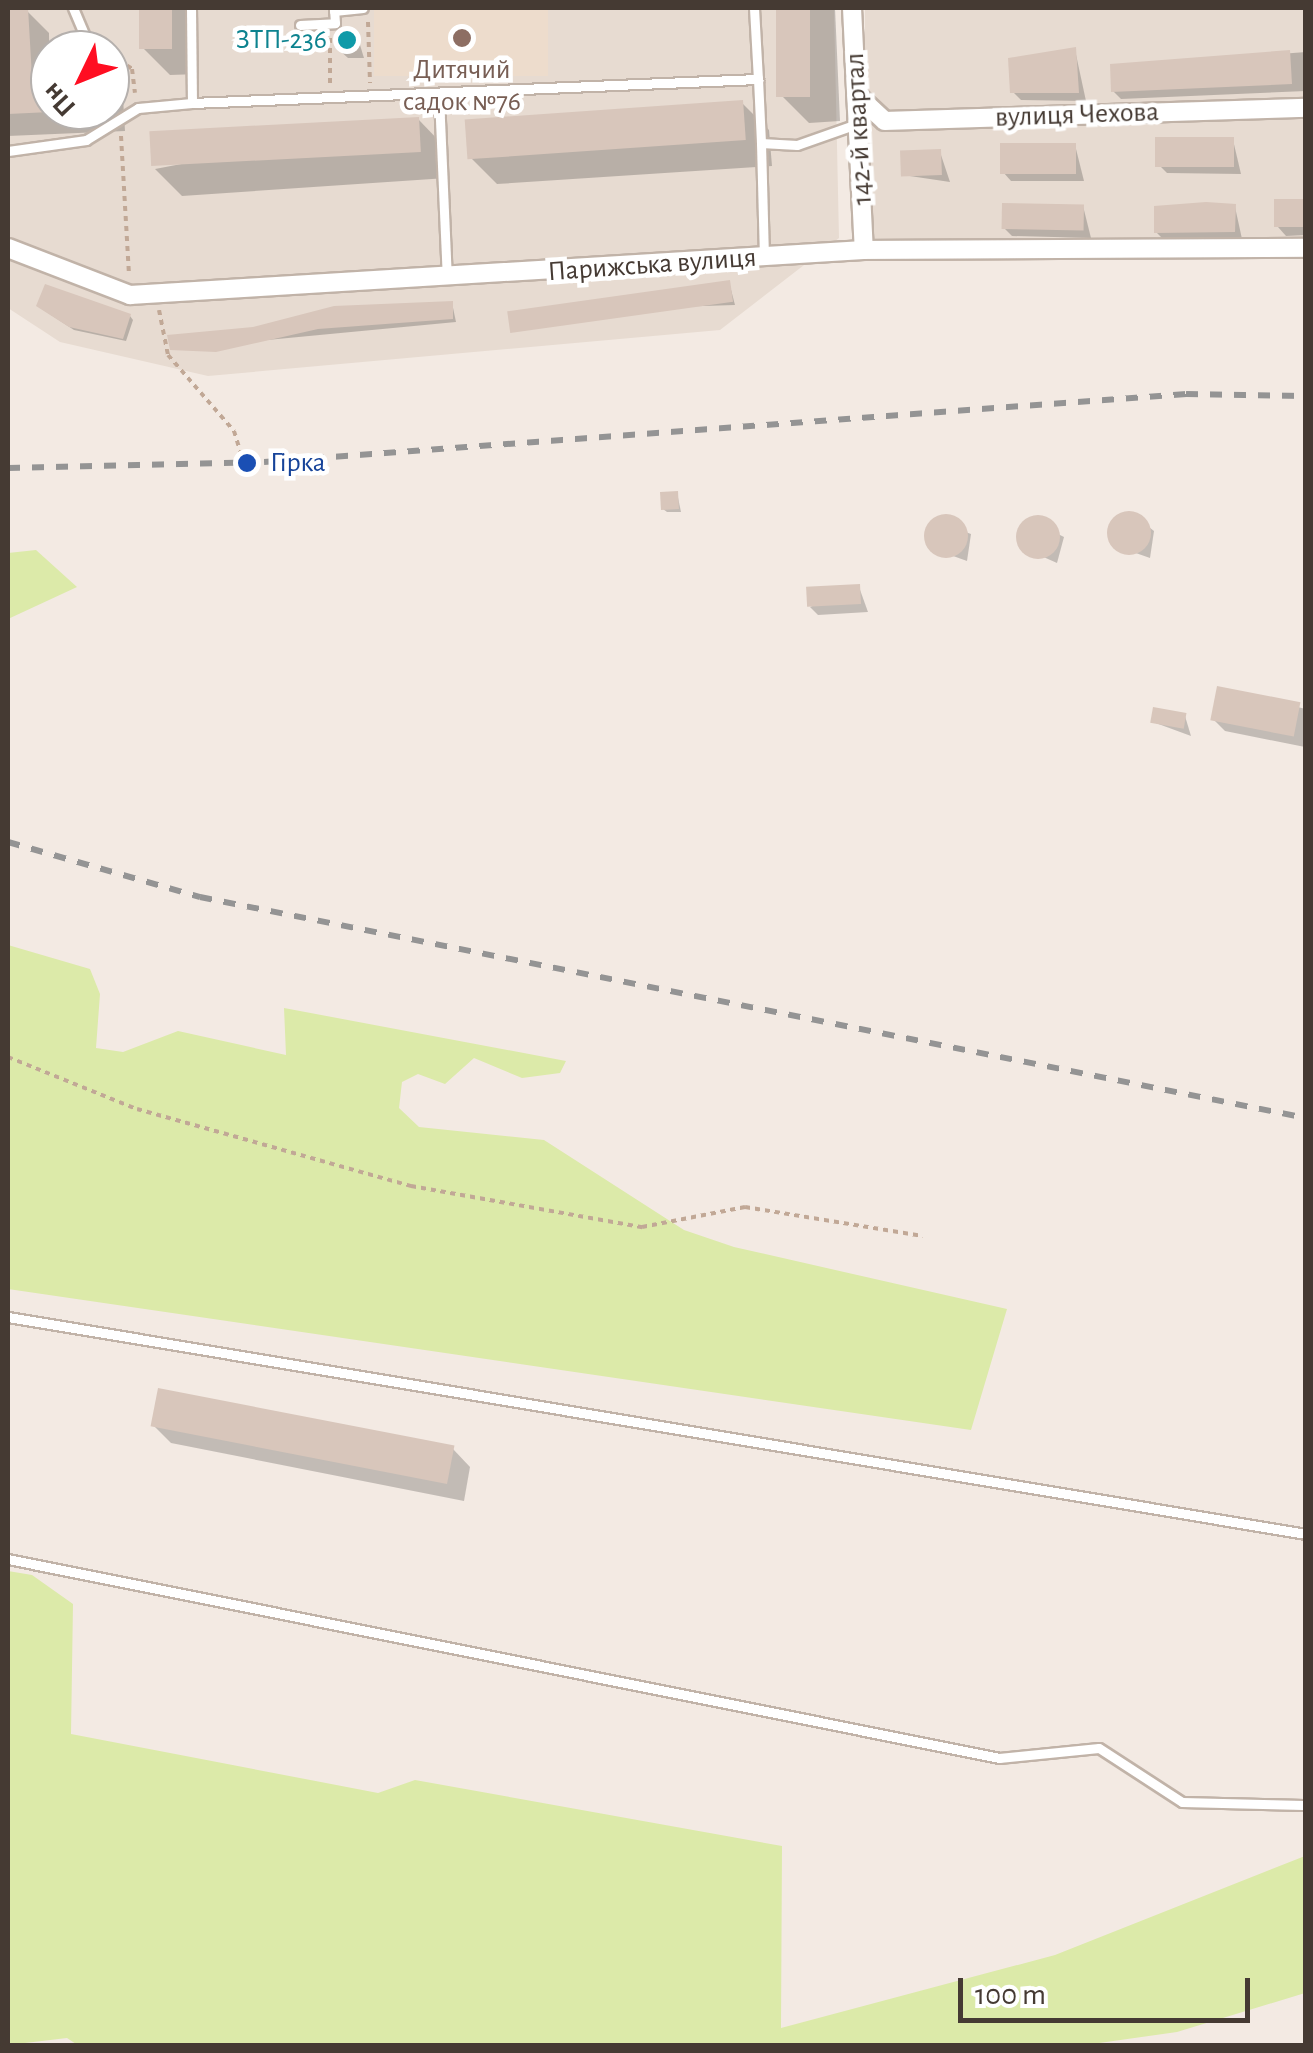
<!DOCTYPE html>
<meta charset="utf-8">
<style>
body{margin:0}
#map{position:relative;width:1313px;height:2053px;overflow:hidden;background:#f3eae3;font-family:"Alegreya Sans",sans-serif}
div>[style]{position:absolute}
.residential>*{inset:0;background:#e7dbd1;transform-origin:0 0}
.education>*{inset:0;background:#eddccc;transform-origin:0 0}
.green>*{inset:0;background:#dceaa9}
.shadow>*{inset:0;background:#0003}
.building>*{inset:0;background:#d8c6bb;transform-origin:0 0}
.round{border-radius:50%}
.path>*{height:4px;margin-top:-2px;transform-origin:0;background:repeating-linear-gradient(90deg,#c1a896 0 5px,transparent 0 10px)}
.roads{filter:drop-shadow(2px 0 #c1b3a8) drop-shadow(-2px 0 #c1b3a8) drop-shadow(0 2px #c1b3a8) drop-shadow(0 -2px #c1b3a8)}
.service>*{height:9px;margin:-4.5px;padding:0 4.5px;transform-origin:4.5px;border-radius:4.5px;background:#fff}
.minor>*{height:18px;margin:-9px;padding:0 9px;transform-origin:9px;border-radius:9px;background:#fff}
.rail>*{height:6px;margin-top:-3px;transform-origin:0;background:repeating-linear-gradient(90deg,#949494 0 12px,transparent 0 24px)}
.dots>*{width:28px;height:28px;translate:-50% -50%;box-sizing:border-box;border:5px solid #fff;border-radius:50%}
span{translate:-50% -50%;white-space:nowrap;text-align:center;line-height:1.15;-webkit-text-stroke:9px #fff;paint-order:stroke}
.culture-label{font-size:28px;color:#0d838f}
.right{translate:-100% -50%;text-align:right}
.education-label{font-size:28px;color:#785e54}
.street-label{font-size:28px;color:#453a33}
.transit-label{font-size:28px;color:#164399}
.left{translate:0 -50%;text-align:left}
.frame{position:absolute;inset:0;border:10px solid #453a33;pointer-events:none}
.north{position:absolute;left:30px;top:30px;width:100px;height:100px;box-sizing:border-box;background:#fff;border:2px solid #b5b0ad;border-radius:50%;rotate:227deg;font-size:28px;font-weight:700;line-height:40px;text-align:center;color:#453a33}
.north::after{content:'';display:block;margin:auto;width:35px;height:45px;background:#ff0e22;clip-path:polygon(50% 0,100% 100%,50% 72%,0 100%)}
.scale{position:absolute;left:958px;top:1978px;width:292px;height:45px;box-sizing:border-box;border:5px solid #453a33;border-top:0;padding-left:12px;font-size:30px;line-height:35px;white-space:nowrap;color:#453a33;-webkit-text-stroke:8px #fff;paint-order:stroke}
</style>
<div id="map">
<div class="residential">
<div style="clip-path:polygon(evenodd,8px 8px,834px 8px,839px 238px,720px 330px,208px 376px,60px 342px,8px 308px,8px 8px,50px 50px,110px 50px,110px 110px,50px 110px,50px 50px)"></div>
<div style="left:865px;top:8px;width:440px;height:236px"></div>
</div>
<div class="education">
<div style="left:374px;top:8px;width:174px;height:68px"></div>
</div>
<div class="green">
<div style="clip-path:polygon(36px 550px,77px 587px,8px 619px,8px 553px)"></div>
<div style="clip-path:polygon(8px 945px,90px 969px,100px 994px,96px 1048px,123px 1052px,178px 1031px,286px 1055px,284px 1008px,566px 1061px,560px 1073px,522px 1078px,474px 1058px,445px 1084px,418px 1074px,402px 1082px,399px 1108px,419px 1127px,544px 1140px,684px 1230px,734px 1247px,1007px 1309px,971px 1430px,8px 1289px)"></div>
<div style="clip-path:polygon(8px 1571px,32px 1575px,73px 1604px,71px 1734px,378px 1793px,415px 1780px,782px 1846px,781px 2028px,1055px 1955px,1305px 1856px,1305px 1993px,1177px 2032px,1085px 2045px,79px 2046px,67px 2038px,8px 2045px)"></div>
</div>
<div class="shadow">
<div style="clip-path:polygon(142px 8px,197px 8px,199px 74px,170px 75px,143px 48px)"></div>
<div style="clip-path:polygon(778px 8px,835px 8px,840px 121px,809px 123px,782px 96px)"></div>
<div style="clip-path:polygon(27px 11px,49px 33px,50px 110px,110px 110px,110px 85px,123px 98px,125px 131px,8px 136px,8px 12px)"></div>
<div style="clip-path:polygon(356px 32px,364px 58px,348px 58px,339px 50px)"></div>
<div style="clip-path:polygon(1075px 50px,1086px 101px,1021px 100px,1013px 92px)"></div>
<div style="clip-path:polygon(1306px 52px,1306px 91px,1121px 99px,1113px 91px,1112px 67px)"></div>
<div style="clip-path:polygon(742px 103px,769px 130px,772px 166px,497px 184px,470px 157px)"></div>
<div style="clip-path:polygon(418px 119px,444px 146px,447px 178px,182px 196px,155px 169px)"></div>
<div style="clip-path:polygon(1233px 140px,1241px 174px,1167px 173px,1159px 165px)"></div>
<div style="clip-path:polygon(1075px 145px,1084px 181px,1011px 181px,1003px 172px)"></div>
<div style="clip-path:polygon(940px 152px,950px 182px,903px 175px)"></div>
<div style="clip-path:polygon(1303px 202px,1306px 235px,1286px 236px,1278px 227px)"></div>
<div style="clip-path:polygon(1083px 206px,1091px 238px,1012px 236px,1004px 228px)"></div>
<div style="clip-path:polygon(1235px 207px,1242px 239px,1165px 241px,1156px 232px)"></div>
<div style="clip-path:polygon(729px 282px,735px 305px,511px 312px)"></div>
<div style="clip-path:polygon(452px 303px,456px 322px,172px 349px)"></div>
<div style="clip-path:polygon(42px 309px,130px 316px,133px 320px,126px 341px,74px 330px)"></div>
<div style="clip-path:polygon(677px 493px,681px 512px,667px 512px,663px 509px)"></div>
<div style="clip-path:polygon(1132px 514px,1154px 531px,1150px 558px,1113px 545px,1117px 518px)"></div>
<div style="clip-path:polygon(1030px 520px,1064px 537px,1057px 563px,1021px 547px)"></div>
<div style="clip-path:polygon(936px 521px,971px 534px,967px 561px,931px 548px)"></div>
<div style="clip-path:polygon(859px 587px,868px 612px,818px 615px,810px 607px)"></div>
<div style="clip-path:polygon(1219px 689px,1306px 709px,1305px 747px,1225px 731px,1213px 719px)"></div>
<div style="clip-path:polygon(1185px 716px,1191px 736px,1153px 722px)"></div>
<div style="clip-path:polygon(153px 1425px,453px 1449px,470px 1467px,464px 1501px,171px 1443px)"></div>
</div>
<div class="building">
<div style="clip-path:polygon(28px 8px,32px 77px,50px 76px,50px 112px,8px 114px,8px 9px)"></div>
<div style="left:139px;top:8px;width:33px;height:41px"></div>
<div style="left:776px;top:8px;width:34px;height:89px"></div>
<div style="left:339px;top:30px;width:18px;height:21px"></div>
<div style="clip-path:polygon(1076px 47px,1079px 93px,1010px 93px,1008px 58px)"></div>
<div style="clip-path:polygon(1290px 50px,1292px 84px,1111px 92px,1110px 64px)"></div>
<div style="left:743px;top:100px;width:40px;height:279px;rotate:86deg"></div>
<div style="left:419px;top:117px;width:35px;height:270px;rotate:87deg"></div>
<div style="left:1234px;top:137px;width:30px;height:79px;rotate:90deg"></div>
<div style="left:1076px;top:143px;width:31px;height:76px;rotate:90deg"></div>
<div style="left:941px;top:149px;width:26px;height:41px;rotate:88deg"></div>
<div style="left:1304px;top:199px;width:28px;height:30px;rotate:90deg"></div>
<div style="clip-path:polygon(1206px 202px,1236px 204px,1235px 232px,1154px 233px,1154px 206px)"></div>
<div style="left:1002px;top:203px;width:82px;height:26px;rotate:1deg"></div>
<div style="left:730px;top:280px;width:22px;height:225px;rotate:82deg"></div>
<div style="clip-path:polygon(45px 284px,131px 314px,123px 339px,69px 327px,36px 306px)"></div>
<div style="clip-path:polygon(453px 301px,453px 319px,318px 329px,216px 352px,170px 350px,167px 335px,253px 327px,334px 306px)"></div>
<div style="left:678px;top:491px;width:18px;height:18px;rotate:87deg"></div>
<div class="round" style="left:1107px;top:511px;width:44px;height:44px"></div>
<div class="round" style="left:924px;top:514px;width:44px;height:44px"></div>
<div class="round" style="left:1016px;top:515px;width:44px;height:44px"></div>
<div style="left:860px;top:584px;width:20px;height:54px;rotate:87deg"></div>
<div style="left:1217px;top:686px;width:85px;height:35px;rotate:11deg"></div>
<div style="left:1153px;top:707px;width:34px;height:16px;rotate:10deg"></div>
<div style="left:158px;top:1388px;width:302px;height:39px;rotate:11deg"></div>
</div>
<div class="path">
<div style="left:368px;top:22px;width:61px;rotate:88.1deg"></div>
<div style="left:110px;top:55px;width:26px;rotate:32deg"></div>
<div style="left:132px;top:69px;width:24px;rotate:83deg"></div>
<div style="left:330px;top:83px;width:46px;rotate:-90deg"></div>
<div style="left:121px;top:136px;width:140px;rotate:86.7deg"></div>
<div style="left:159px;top:310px;width:46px;rotate:78.7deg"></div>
<div style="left:168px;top:355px;width:101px;rotate:49deg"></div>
<div style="left:234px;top:431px;width:24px;rotate:73deg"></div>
<div style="left:8px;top:1057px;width:139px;rotate:22deg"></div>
<div style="left:137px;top:1109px;width:285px;rotate:15.7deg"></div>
<div style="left:411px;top:1186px;width:235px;rotate:10.1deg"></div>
<div style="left:642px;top:1227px;width:105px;rotate:-11deg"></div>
<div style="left:745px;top:1207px;width:180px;rotate:9.3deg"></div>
</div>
<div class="roads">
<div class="service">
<div style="left:73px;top:8px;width:34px;rotate:67deg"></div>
<div style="left:191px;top:8px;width:95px;rotate:89.4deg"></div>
<div style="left:192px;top:103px;width:567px;rotate:-2.43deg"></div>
<div style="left:758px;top:79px;width:64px;rotate:87.3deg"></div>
<div style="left:761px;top:143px;width:36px;rotate:3deg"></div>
<div style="left:797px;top:145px;width:64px;rotate:-19.3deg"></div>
<div style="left:754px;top:8px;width:71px;rotate:86.8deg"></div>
<div style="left:334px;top:11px;width:29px;rotate:-6deg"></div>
<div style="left:300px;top:25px;width:35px;rotate:-3deg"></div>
<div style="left:335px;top:23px;width:15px;rotate:-94deg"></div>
<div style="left:439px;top:97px;width:182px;rotate:87.5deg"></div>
<div style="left:761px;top:143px;width:112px;rotate:88.5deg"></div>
<div style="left:8px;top:151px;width:79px;rotate:-8deg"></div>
<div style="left:86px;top:140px;width:61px;rotate:-31.6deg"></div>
<div style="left:138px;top:108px;width:54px;rotate:-5.3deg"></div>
<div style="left:8px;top:1317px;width:1316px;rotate:9.49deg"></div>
<div style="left:8px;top:1559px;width:1011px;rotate:11.35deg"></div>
<div style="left:999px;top:1758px;width:100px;rotate:-5.7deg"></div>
<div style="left:1099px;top:1748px;width:99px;rotate:33deg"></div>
<div style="left:1182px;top:1802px;width:121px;rotate:1.4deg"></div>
</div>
<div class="minor">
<div style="left:852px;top:8px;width:242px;rotate:87.2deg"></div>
<div style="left:859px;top:97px;width:35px;rotate:43deg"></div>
<div style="left:885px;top:121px;width:421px;rotate:-1.8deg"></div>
<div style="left:8px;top:248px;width:131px;rotate:21.1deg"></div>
<div style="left:130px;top:295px;width:735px;rotate:-3.51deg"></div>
<div style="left:864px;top:250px;width:442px;rotate:-0.3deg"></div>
</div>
</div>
<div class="rail">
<div style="left:8px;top:468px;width:256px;rotate:-1.3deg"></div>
<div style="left:264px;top:462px;width:925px;rotate:-4.22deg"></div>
<div style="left:1186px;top:394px;width:120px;rotate:1deg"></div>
<div style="left:8px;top:842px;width:200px;rotate:16deg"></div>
<div style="left:200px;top:897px;width:1128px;rotate:11.3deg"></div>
</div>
<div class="dots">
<div style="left:462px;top:38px;background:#8d6e63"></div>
<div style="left:347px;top:40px;background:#0f9aa8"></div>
<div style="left:247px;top:463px;background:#1a4fb4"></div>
</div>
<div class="culture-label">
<span class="right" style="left:327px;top:40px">ЗТП-236</span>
</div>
<div class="education-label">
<span style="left:462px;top:86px">Дитячий<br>садок №76</span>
</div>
<div class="street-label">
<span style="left:1077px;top:115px;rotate:-2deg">вулиця Чехова</span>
<span style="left:859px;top:129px;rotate:-93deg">142-й квартал</span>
<span style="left:652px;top:265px;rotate:-4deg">Парижська вулиця</span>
</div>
<div class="transit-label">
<span class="left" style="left:270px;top:463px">Гірка</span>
</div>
<div class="frame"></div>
<div class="north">Пн</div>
<div class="scale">100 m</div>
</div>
